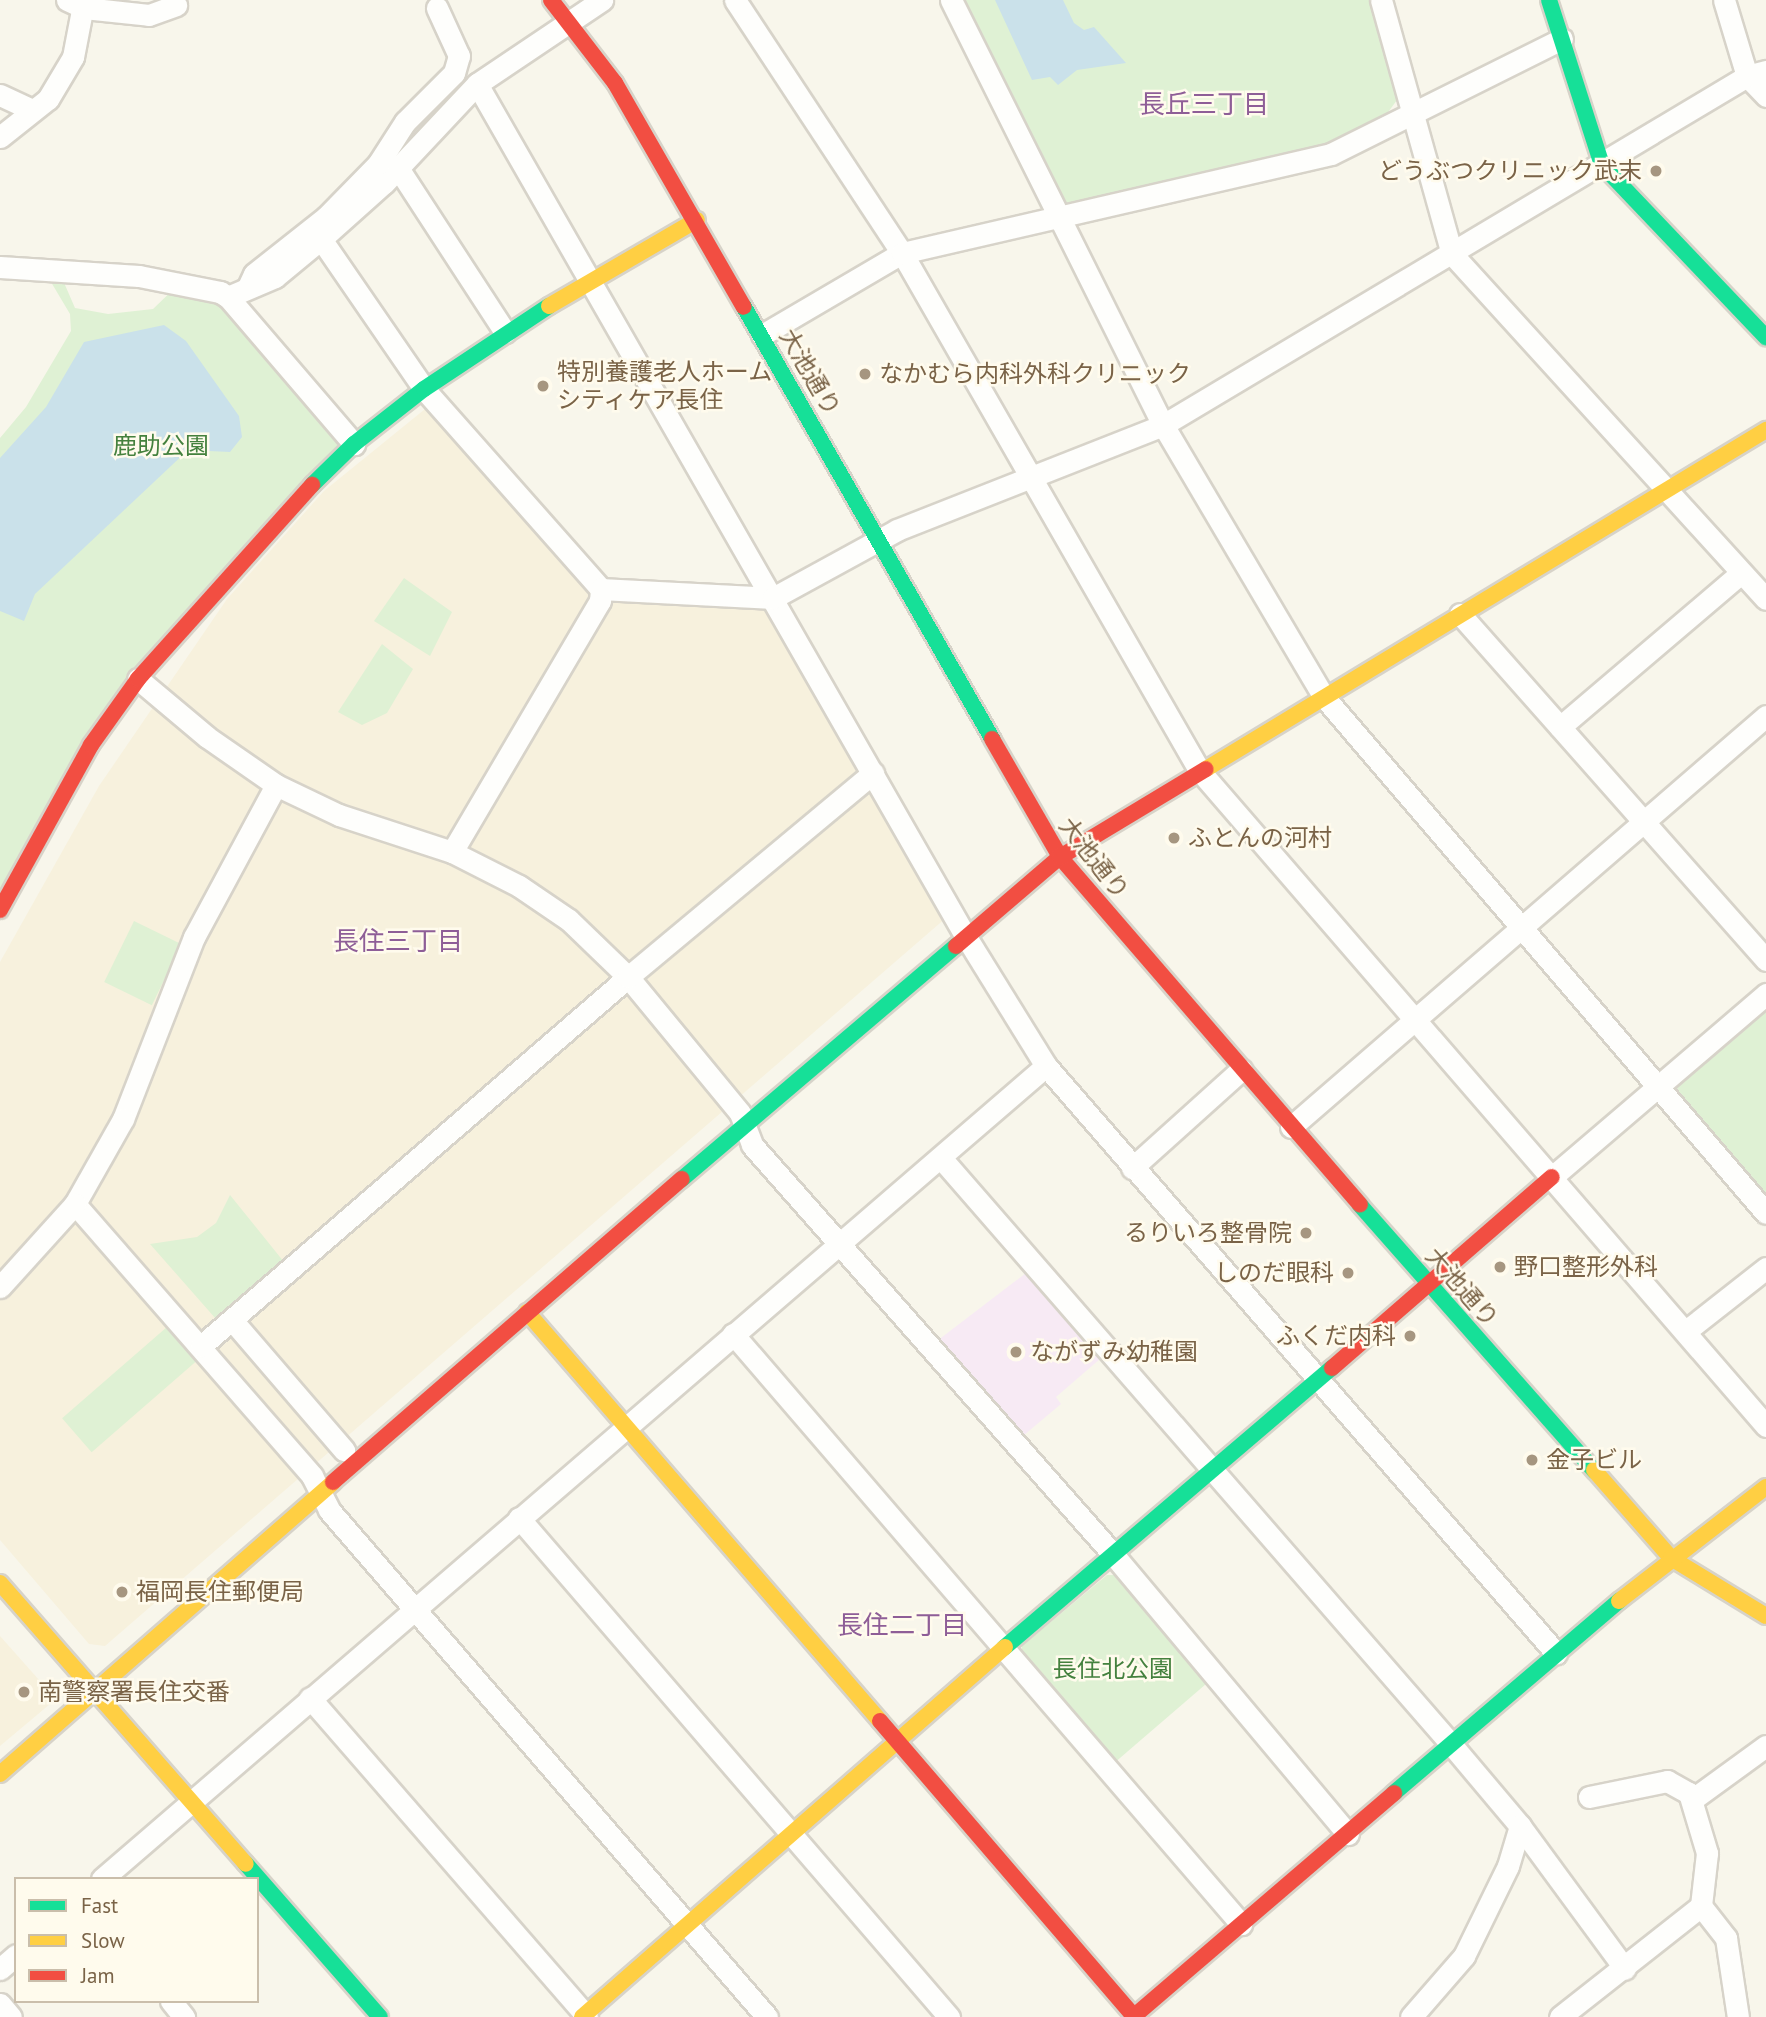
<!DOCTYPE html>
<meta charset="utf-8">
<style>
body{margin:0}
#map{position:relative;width:1766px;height:2017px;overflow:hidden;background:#f8f6eb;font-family:"PT Sans","Noto Sans JP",sans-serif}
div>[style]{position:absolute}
.residential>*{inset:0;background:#f7f1dd}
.education>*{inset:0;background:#f7eaf4}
.green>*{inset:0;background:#dff1d4;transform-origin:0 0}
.water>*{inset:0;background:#cae1ea}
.roads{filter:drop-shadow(2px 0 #d7d3c9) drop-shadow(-2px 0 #d7d3c9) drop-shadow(0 2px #d7d3c9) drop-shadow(0 -2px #d7d3c9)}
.street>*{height:21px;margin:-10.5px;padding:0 10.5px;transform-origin:10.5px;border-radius:10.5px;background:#fefefc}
.fast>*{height:16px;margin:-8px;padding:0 8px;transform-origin:8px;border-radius:8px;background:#16e098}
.slow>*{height:16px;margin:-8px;padding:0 8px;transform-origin:8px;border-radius:8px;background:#ffcf43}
.jam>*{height:16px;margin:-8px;padding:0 8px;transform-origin:8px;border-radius:8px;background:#f24e42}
.dots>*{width:19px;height:19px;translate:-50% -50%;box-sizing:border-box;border:4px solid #fffbed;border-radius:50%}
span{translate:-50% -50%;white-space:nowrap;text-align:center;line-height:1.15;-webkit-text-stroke:5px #fffbed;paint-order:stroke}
.poi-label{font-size:24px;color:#7a6347}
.right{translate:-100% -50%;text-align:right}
.left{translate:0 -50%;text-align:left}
.street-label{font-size:24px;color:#7a6347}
.park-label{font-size:24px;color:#44813e}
.neighbourhood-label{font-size:26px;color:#8e5e97}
.legend{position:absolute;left:14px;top:1877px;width:245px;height:126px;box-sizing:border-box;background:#fffbed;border:2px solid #cabeab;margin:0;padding:9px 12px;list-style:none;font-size:21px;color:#7a6347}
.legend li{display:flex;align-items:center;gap:14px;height:35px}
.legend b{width:35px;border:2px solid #cabeab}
</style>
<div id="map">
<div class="residential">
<div style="clip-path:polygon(430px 405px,592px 593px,773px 610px,947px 917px,105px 1646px,89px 1644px,0 1540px,0 962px,99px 786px,227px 599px,324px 491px)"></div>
<div style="clip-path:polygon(0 1636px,56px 1699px,0 1746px)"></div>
</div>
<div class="education">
<div style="clip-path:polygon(1026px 1273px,1100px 1359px,1056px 1397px,1061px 1404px,1017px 1441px,933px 1344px)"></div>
</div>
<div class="green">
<div style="clip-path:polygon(958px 0,1371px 0,1397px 100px,1386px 115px,1341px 136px,1336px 145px,1060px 211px)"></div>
<div style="clip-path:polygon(48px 277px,62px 278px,75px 308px,108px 314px,153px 309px,181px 282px,220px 292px,354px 444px,138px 679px,0 910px,0 438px,26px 407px,71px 331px,70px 314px)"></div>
<div style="clip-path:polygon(404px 578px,452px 612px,430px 656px,374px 621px)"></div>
<div style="clip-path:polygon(382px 644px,413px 669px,387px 713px,362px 725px,338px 712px)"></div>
<div style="left:134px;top:921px;width:53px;height:68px;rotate:26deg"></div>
<div style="clip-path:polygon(1766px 1007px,1766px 1203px,1678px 1098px,1676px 1084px)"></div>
<div style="clip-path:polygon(230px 1195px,284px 1262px,216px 1319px,150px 1244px,197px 1237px,216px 1223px)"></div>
<div style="left:167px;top:1327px;width:45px;height:139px;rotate:49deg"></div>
<div style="clip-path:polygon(1107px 1575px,1114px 1575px,1206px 1684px,1113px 1764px,1022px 1654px,1022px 1646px)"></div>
</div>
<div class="water">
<div style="clip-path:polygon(995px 0,1063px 0,1074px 23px,1084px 30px,1094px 27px,1126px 63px,1077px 70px,1058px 85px,1050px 77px,1032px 80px)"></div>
<div style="clip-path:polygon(164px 325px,186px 341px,239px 416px,242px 437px,230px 452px,188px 450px,35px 594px,24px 621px,0 611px,0 458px,46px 407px,84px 342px)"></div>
</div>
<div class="roads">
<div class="street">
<div style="left:67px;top:0;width:19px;rotate:25deg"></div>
<div style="left:84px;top:8px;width:65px;rotate:6.1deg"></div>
<div style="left:149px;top:15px;width:29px;rotate:-20deg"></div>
<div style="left:735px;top:0;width:303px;rotate:56.6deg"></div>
<div style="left:902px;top:253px;width:596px;rotate:60.12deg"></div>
<div style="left:1199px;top:770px;width:867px;rotate:49.16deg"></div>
<div style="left:951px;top:0;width:475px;rotate:63.5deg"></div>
<div style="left:1163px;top:425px;width:316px;rotate:59.4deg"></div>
<div style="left:1324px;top:697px;width:679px;rotate:49.42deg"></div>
<div style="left:1381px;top:0;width:264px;rotate:74.4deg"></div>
<div style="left:1452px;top:254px;width:466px;rotate:47.7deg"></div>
<div style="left:1724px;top:0;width:79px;rotate:73.2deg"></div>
<div style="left:1747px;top:76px;width:28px;rotate:46deg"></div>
<div style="left:477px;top:84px;width:983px;rotate:60.18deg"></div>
<div style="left:966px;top:937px;width:152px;rotate:58.2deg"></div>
<div style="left:1046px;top:1066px;width:778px;rotate:49.02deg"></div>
<div style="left:0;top:95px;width:35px;rotate:25deg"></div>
<div style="left:0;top:137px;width:61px;rotate:-38.4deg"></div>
<div style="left:48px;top:99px;width:49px;rotate:-59.2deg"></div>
<div style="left:73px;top:57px;width:58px;rotate:-79.1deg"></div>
<div style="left:398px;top:168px;width:196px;rotate:56.9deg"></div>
<div style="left:328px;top:233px;width:75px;rotate:-41.8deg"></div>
<div style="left:384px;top:183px;width:136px;rotate:-46.8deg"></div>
<div style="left:477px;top:84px;width:151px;rotate:-33.9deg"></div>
<div style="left:0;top:267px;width:139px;rotate:3.7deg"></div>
<div style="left:139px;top:276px;width:83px;rotate:11.2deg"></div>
<div style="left:220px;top:292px;width:9px;rotate:32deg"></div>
<div style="left:228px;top:297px;width:51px;rotate:-23.1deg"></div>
<div style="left:275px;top:277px;width:60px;rotate:-39.6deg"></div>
<div style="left:321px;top:239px;width:182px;rotate:55.5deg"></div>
<div style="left:424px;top:389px;width:267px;rotate:48.5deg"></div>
<div style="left:601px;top:589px;width:172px;rotate:3deg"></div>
<div style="left:773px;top:598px;width:141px;rotate:-28.7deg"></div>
<div style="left:897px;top:530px;width:286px;rotate:-21.5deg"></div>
<div style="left:1163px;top:425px;width:680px;rotate:-30.86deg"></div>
<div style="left:1747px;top:76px;width:20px;rotate:-15deg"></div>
<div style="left:248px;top:287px;width:14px;rotate:-65deg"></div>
<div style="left:254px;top:274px;width:92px;rotate:-38.4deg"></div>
<div style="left:326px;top:217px;width:74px;rotate:-45.5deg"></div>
<div style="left:378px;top:164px;width:50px;rotate:-57.3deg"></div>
<div style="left:405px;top:122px;width:69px;rotate:-45deg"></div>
<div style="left:454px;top:73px;width:18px;rotate:-74deg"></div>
<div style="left:459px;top:56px;width:53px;rotate:-114.6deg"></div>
<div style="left:228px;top:297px;width:194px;rotate:49.4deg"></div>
<div style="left:762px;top:335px;width:162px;rotate:-30.4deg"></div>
<div style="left:902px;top:253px;width:440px;rotate:-13deg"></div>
<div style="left:1331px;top:154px;width:258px;rotate:-26.5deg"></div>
<div style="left:1460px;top:614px;width:462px;rotate:48.5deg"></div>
<div style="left:138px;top:679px;width:90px;rotate:40deg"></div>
<div style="left:207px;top:737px;width:84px;rotate:34.8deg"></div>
<div style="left:276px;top:785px;width:70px;rotate:25.5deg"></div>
<div style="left:339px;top:815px;width:119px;rotate:18.1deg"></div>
<div style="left:452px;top:852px;width:75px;rotate:26.9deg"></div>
<div style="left:519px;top:886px;width:60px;rotate:34.2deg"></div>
<div style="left:569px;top:920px;width:82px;rotate:44deg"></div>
<div style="left:628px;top:977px;width:176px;rotate:50.5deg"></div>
<div style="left:740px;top:1113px;width:34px;rotate:69deg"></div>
<div style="left:752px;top:1145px;width:544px;rotate:48.58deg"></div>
<div style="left:1112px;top:1553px;width:367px;rotate:50deg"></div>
<div style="left:1560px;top:727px;width:238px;rotate:-40.4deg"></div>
<div style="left:276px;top:785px;width:173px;rotate:118.3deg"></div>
<div style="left:194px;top:937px;width:195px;rotate:111.3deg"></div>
<div style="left:123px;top:1119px;width:98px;rotate:119.5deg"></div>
<div style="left:75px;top:1204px;width:361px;rotate:48.9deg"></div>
<div style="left:312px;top:1476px;width:38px;rotate:63deg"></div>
<div style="left:329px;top:1510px;width:670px;rotate:49.18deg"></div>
<div style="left:452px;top:852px;width:291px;rotate:-59.5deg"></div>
<div style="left:600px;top:601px;width:12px;rotate:-85deg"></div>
<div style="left:1291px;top:1127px;width:628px;rotate:-40.87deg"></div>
<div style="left:941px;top:1158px;width:777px;rotate:48.97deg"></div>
<div style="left:1451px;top:1744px;width:107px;rotate:49.9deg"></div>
<div style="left:1520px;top:1826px;width:177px;rotate:53.7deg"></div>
<div style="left:1132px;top:1168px;width:147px;rotate:-42deg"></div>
<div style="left:1552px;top:1177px;width:282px;rotate:-40.5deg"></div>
<div style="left:0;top:1287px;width:112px;rotate:-47.9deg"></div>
<div style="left:232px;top:1320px;width:172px;rotate:49.3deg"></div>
<div style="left:1686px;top:1331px;width:102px;rotate:-38.2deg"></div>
<div style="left:733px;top:1334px;width:779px;rotate:49.27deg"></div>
<div style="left:201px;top:1346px;width:564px;rotate:-40.83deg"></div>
<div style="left:628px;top:977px;width:319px;rotate:-39.8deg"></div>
<div style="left:519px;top:1518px;width:659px;rotate:49.25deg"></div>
<div style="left:310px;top:1698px;width:422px;rotate:49deg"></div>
<div style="left:1589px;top:1797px;width:80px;rotate:-11.6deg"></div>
<div style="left:1667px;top:1781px;width:25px;rotate:29deg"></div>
<div style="left:1689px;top:1793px;width:63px;rotate:73.3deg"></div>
<div style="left:1707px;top:1853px;width:53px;rotate:96.5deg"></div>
<div style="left:1701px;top:1906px;width:41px;rotate:52deg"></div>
<div style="left:1726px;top:1938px;width:80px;rotate:81.4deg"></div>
<div style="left:1693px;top:1799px;width:90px;rotate:-36deg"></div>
<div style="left:102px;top:1879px;width:1246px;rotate:-40.74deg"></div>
<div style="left:0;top:1969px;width:21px;rotate:-41deg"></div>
<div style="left:171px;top:2001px;width:21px;rotate:51deg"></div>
<div style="left:0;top:2004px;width:17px;rotate:50deg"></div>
<div style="left:1411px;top:2017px;width:81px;rotate:-49deg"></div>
<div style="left:1464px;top:1956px;width:100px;rotate:-63.9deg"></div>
<div style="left:1508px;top:1866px;width:42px;rotate:-73.3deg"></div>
<div style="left:1560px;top:2017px;width:179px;rotate:-38.2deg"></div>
</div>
<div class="fast">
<div style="left:1549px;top:0;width:173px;rotate:72.2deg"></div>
<div style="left:1602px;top:165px;width:238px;rotate:46.4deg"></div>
<div style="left:744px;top:307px;width:498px;rotate:60.1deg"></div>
<div style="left:312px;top:485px;width:59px;rotate:-44.3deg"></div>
<div style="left:354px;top:444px;width:89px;rotate:-38.2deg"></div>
<div style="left:424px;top:389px;width:150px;rotate:-33.6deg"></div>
<div style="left:682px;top:1179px;width:360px;rotate:-40.4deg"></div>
<div style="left:1360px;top:1205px;width:354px;rotate:48.6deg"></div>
<div style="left:1005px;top:1647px;width:430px;rotate:-40.5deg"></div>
<div style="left:1394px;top:1793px;width:296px;rotate:-40.5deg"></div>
<div style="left:246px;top:1864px;width:203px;rotate:48.8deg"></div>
</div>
<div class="slow">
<div style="left:549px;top:306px;width:171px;rotate:-30.2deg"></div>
<div style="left:1206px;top:769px;width:655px;rotate:-31.19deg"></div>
<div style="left:527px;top:1312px;width:540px;rotate:49.2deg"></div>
<div style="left:1594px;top:1470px;width:117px;rotate:48.8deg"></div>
<div style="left:1671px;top:1558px;width:111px;rotate:31.4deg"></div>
<div style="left:0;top:1583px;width:373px;rotate:48.8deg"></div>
<div style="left:1619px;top:1601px;width:186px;rotate:-37.8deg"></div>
<div style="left:0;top:1774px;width:443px;rotate:-41.2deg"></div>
<div style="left:582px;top:2017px;width:562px;rotate:-41.18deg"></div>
</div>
<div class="jam">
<div style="left:551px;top:0;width:105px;rotate:52.4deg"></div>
<div style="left:615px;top:83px;width:258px;rotate:60.1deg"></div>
<div style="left:992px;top:739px;width:136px;rotate:60deg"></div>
<div style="left:1060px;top:857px;width:459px;rotate:49.2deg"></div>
<div style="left:0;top:910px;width:188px;rotate:-61.1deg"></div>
<div style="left:91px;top:745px;width:81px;rotate:-54.5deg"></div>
<div style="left:138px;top:679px;width:261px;rotate:-48.1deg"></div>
<div style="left:956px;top:946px;width:137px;rotate:-40.6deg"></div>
<div style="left:1060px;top:857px;width:170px;rotate:-31.1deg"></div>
<div style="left:1332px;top:1368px;width:291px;rotate:-41deg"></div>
<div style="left:333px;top:1482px;width:462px;rotate:-41deg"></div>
<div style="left:880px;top:1721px;width:389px;rotate:49.3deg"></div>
<div style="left:1133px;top:2017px;width:344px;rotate:-40.6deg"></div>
</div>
</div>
<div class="dots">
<div style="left:1656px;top:171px;background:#a69680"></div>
<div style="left:865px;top:374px;background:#a69680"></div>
<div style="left:543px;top:386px;background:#a69680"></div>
<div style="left:1174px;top:838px;background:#a69680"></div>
<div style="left:1306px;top:1233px;background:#a69680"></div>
<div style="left:1500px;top:1267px;background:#a69680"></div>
<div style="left:1348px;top:1273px;background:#a69680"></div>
<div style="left:1410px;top:1336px;background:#a69680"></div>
<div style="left:1016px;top:1352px;background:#a69680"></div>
<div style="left:1532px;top:1460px;background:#a69680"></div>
<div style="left:122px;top:1592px;background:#a69680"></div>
<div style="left:24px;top:1692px;background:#a69680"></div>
</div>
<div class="poi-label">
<span class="right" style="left:1642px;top:171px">どうぶつクリニック武末</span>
<span class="left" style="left:557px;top:386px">特別養護老人ホーム<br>シティケア長住</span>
<span class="left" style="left:879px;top:374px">なかむら内科外科クリニック</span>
<span class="left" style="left:1188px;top:838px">ふとんの河村</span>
<span class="right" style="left:1292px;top:1233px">るりいろ整骨院</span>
<span class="left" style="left:1514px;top:1267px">野口整形外科</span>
<span class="right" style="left:1334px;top:1273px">しのだ眼科</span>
<span class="right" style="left:1396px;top:1336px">ふくだ内科</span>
<span class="left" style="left:1030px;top:1352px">ながずみ幼稚園</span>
<span class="left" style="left:1546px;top:1460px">金子ビル</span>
<span class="left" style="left:136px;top:1592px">福岡長住郵便局</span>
<span class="left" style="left:38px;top:1692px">南警察署長住交番</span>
</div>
<div class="street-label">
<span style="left:810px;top:372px;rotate:60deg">大池通り</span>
<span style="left:1094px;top:858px;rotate:52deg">大池通り</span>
<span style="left:1462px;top:1287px;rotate:49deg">大池通り</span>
</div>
<div class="park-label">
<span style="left:161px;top:446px">鹿助公園</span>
<span style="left:1113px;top:1669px">長住北公園</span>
</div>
<div class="neighbourhood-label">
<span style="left:1204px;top:104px">長丘三丁目</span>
<span style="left:398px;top:941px">長住三丁目</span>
<span style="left:902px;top:1625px">長住二丁目</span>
</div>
<ul class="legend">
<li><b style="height:9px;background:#16e098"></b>Fast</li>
<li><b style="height:9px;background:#ffcf43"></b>Slow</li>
<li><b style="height:9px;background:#f24e42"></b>Jam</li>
</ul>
</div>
